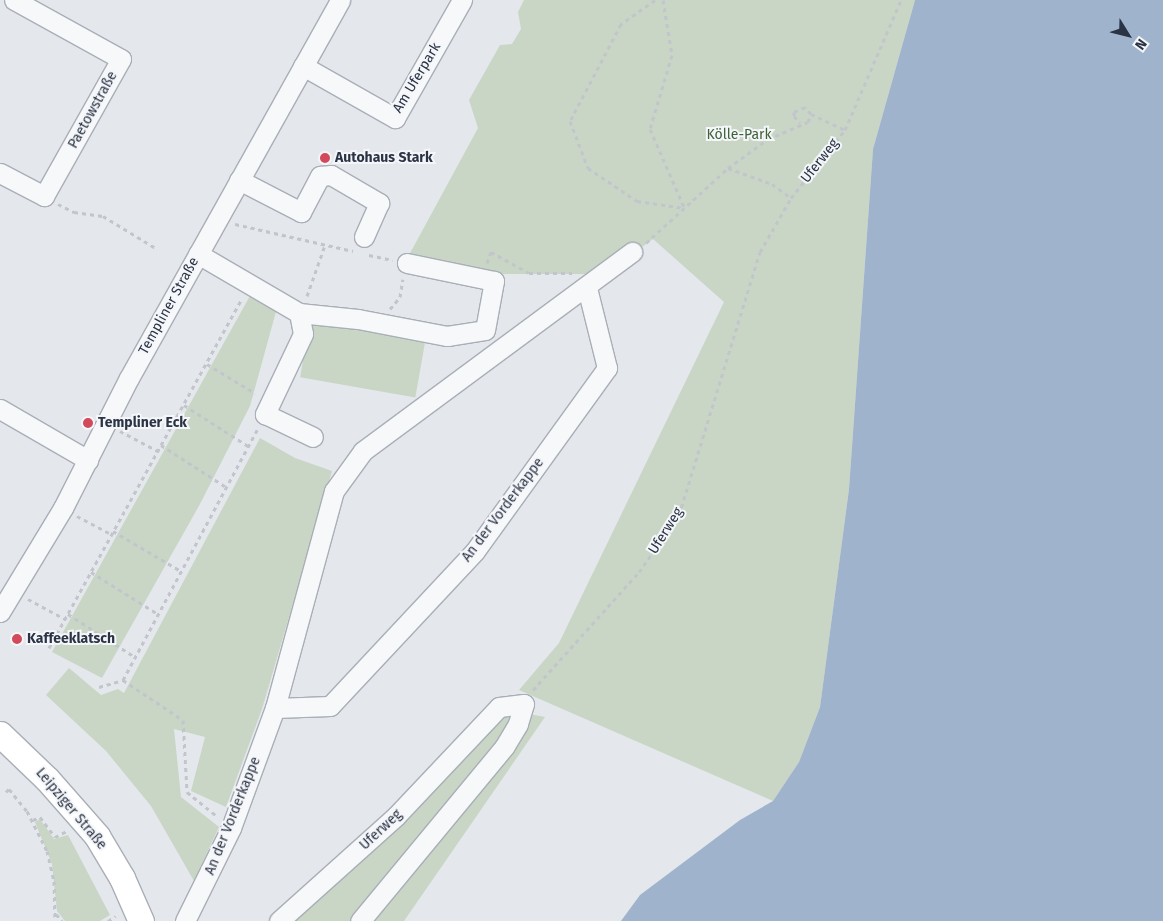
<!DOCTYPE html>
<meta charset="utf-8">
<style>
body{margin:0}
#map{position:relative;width:1163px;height:921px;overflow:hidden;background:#e4e7ec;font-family:"Fira Sans",sans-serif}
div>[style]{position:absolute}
.green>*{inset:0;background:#c9d6c5;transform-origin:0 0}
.water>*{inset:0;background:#9fb4cc}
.path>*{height:3px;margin-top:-1.5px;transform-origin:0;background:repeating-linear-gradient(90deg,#c2c5cb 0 4px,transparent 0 8px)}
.roads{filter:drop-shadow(1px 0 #a9aeb7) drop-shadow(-1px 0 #a9aeb7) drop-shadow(0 1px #a9aeb7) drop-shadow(0 -1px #a9aeb7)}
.minor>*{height:19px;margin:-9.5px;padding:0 9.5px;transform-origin:9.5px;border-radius:9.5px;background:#f7f8fa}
.major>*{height:25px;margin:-12.5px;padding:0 12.5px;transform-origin:12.5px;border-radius:12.5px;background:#fff}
.dots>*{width:14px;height:14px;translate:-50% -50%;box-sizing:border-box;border:2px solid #f4f6f9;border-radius:50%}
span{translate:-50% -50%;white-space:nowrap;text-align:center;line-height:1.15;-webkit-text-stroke:4px #f4f6f9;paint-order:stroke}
.street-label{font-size:14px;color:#2b3445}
.park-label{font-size:14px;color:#3f6138}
.poi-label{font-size:14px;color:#2b3445;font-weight:700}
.left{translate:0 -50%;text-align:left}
.north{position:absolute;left:1103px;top:10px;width:50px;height:50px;-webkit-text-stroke:4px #f4f6f9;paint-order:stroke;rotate:126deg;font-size:14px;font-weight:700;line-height:20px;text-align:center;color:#2b3445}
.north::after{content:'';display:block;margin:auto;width:18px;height:22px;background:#2b3445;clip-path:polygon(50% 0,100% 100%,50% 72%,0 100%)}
</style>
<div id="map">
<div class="green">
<div style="clip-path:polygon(524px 0,915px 0,873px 149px,849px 489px,820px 707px,799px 762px,773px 801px,519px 690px,559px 643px,724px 302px,653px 239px,605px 274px,494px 274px,408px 257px,478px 128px,469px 100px,500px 45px,512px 44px,521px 29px,518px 12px)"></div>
<div style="clip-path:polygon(251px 294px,277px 308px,250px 406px,200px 504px,102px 678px,52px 652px)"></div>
<div style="left:310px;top:321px;width:117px;height:57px;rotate:10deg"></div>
<div style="clip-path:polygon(260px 438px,295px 458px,332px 471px,262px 709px,226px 807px,191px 791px,205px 737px,174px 729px,181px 797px,219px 827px,194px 881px,151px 806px,106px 751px,46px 695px,69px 668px,101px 695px,118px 689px,124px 693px)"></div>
<div style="clip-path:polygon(529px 714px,545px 717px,404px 921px,291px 921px,402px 823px,503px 715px)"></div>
<div style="clip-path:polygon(40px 819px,54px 839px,68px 835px,110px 915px,100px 921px,65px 921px,57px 911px,52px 864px,35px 822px)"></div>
</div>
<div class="water">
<div style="clip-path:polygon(915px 0,1163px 0,1163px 921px,621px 921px,640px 895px,740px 820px,773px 801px,799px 762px,820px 707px,849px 489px,873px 149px)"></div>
</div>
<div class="path">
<div style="left:655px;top:0;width:42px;rotate:144.8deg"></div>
<div style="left:621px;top:24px;width:110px;rotate:117.7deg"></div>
<div style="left:570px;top:121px;width:50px;rotate:69deg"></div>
<div style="left:588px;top:168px;width:59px;rotate:34deg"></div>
<div style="left:637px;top:201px;width:48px;rotate:8.5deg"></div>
<div style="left:663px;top:0;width:56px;rotate:80.7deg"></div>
<div style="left:672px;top:55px;width:77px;rotate:106.6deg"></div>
<div style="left:650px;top:129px;width:85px;rotate:66.4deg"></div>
<div style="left:811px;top:114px;width:38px;rotate:25deg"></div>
<div style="left:728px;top:168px;width:47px;rotate:20deg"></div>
<div style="left:772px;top:184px;width:24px;rotate:36deg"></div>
<div style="left:58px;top:204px;width:18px;rotate:27deg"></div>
<div style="left:74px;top:212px;width:29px;rotate:8deg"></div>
<div style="left:103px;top:216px;width:63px;rotate:31.4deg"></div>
<div style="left:235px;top:224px;width:121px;rotate:12.9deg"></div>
<div style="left:646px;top:243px;width:111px;rotate:-42.4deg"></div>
<div style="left:728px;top:168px;width:49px;rotate:-35.9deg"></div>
<div style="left:768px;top:139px;width:43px;rotate:-23deg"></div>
<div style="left:808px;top:122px;width:9px;rotate:-69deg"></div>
<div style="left:811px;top:114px;width:9px;rotate:-131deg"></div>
<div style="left:805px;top:107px;width:12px;rotate:156deg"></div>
<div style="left:794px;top:112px;width:4px;rotate:90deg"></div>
<div style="left:794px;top:116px;width:9px;rotate:49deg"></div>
<div style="left:369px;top:255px;width:24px;rotate:12deg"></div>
<div style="left:487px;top:263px;width:12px;rotate:-70deg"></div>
<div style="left:491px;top:252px;width:43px;rotate:28.9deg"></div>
<div style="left:529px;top:273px;width:43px"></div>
<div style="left:307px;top:296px;width:54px;rotate:-70.6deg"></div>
<div style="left:390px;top:309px;width:16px;rotate:-50deg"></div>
<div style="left:400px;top:297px;width:18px;rotate:-81deg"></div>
<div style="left:207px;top:364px;width:56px;rotate:31.1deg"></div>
<div style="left:184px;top:405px;width:76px;rotate:32.6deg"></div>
<div style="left:120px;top:431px;width:43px;rotate:27.8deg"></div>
<div style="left:161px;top:445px;width:77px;rotate:32.9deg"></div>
<div style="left:77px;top:516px;width:40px;rotate:28deg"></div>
<div style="left:113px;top:531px;width:79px;rotate:30.5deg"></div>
<div style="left:91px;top:572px;width:79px;rotate:32.1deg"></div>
<div style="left:28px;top:599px;width:42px;rotate:28.4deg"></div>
<div style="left:68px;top:614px;width:80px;rotate:32.7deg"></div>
<div style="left:49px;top:648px;width:399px;rotate:-61.1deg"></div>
<div style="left:123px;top:680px;width:284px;rotate:-61.8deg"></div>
<div style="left:99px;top:687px;width:25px;rotate:-16deg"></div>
<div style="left:123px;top:680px;width:72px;rotate:33.7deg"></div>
<div style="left:183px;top:720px;width:72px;rotate:86.8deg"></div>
<div style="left:187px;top:792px;width:38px;rotate:39deg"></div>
<div style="left:533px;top:690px;width:159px;rotate:-48.1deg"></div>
<div style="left:639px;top:572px;width:70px;rotate:-54.9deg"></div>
<div style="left:679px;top:515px;width:275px;rotate:-72.9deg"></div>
<div style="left:760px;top:252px;width:62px;rotate:-60.1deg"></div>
<div style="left:791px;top:198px;width:87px;rotate:-51.5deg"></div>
<div style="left:845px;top:130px;width:142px;rotate:-66.7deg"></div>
<div style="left:6px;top:792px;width:4px;rotate:-45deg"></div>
<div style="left:9px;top:789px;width:28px;rotate:51deg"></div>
<div style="left:27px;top:811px;width:45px;rotate:63.4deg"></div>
<div style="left:47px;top:851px;width:31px;rotate:77deg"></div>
<div style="left:54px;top:881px;width:40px;rotate:88.6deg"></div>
<div style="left:33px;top:820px;width:8px;rotate:-23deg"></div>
<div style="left:40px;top:817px;width:25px;rotate:53deg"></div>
<div style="left:55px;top:837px;width:13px;rotate:-27deg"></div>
<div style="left:56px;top:914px;width:9px;rotate:49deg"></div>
<div style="left:108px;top:921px;width:9px;rotate:-32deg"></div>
</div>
<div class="roads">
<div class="minor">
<div style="left:303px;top:66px;width:106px;rotate:29.5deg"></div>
<div style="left:395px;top:118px;width:136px;rotate:-60.4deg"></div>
<div style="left:0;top:173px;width:50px;rotate:27.6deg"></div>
<div style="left:44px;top:196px;width:157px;rotate:-60.7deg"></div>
<div style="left:121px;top:59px;width:122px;rotate:-151.1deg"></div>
<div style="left:239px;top:180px;width:70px;rotate:27.3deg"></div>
<div style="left:301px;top:212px;width:41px;rotate:-62.2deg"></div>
<div style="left:320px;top:176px;width:11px;rotate:-5deg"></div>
<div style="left:331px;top:175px;width:56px;rotate:30.3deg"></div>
<div style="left:379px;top:203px;width:37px;rotate:114deg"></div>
<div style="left:198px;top:254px;width:117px;rotate:30.3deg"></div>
<div style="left:299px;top:313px;width:59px;rotate:5.8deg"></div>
<div style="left:358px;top:319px;width:91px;rotate:10.8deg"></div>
<div style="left:447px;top:336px;width:38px;rotate:-9deg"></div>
<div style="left:485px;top:330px;width:50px;rotate:-79.6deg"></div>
<div style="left:494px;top:281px;width:89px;rotate:-168.3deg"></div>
<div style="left:299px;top:313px;width:21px;rotate:79deg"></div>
<div style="left:303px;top:334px;width:89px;rotate:115.4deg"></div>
<div style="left:265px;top:414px;width:53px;rotate:25.6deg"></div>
<div style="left:0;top:409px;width:102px;rotate:30.1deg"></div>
<div style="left:0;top:612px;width:122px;rotate:-58.8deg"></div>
<div style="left:63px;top:508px;width:146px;rotate:-63.1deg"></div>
<div style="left:129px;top:378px;width:433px;rotate:-60.8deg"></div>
<div style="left:275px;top:708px;width:55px;rotate:-2.1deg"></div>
<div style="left:330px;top:706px;width:212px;rotate:-46.9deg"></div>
<div style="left:475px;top:551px;width:226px;rotate:-54.2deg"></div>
<div style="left:607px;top:368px;width:82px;rotate:-104deg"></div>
<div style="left:185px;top:921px;width:104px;rotate:-63.7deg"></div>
<div style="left:231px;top:828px;width:128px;rotate:-69.9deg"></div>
<div style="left:275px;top:708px;width:225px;rotate:-74.8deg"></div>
<div style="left:334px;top:491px;width:49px;rotate:-54.1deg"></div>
<div style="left:363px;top:451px;width:335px;rotate:-36.5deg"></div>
<div style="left:279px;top:921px;width:157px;rotate:-41.9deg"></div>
<div style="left:396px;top:816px;width:150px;rotate:-46.6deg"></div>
<div style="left:499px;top:707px;width:25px;rotate:-7deg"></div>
<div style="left:524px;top:704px;width:21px;rotate:107deg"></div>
<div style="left:518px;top:724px;width:26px;rotate:121deg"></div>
<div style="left:505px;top:746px;width:227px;rotate:129.6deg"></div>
</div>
<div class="major">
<div style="left:0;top:734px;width:65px;rotate:43.8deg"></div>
<div style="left:47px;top:779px;width:76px;rotate:48.7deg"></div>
<div style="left:97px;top:836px;width:49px;rotate:59.2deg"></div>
<div style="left:122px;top:878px;width:47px;rotate:66.2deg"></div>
</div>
</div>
<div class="dots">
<div style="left:325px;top:158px;background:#d1495b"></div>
<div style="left:88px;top:423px;background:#d1495b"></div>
<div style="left:17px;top:639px;background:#d1495b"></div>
</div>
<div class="street-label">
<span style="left:417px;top:78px;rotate:-59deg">Am Uferpark</span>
<span style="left:93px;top:110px;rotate:-61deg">Paetowstraße</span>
<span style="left:820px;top:161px;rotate:-52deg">Uferweg</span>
<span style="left:169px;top:306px;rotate:-61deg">Templiner Straße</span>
<span style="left:503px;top:510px;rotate:-53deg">An der Vorderkappe</span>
<span style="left:666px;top:531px;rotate:-58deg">Uferweg</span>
<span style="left:71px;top:809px;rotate:50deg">Leipziger Straße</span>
<span style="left:233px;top:816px;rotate:-68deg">An der Vorderkappe</span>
<span style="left:381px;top:830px;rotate:-43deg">Uferweg</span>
</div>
<div class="park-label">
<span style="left:739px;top:135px">Kölle-Park</span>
</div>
<div class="poi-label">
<span class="left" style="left:335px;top:158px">Autohaus Stark</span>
<span class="left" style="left:98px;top:423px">Templiner Eck</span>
<span class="left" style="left:27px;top:639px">Kaffeeklatsch</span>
</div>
<div class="north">N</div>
</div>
